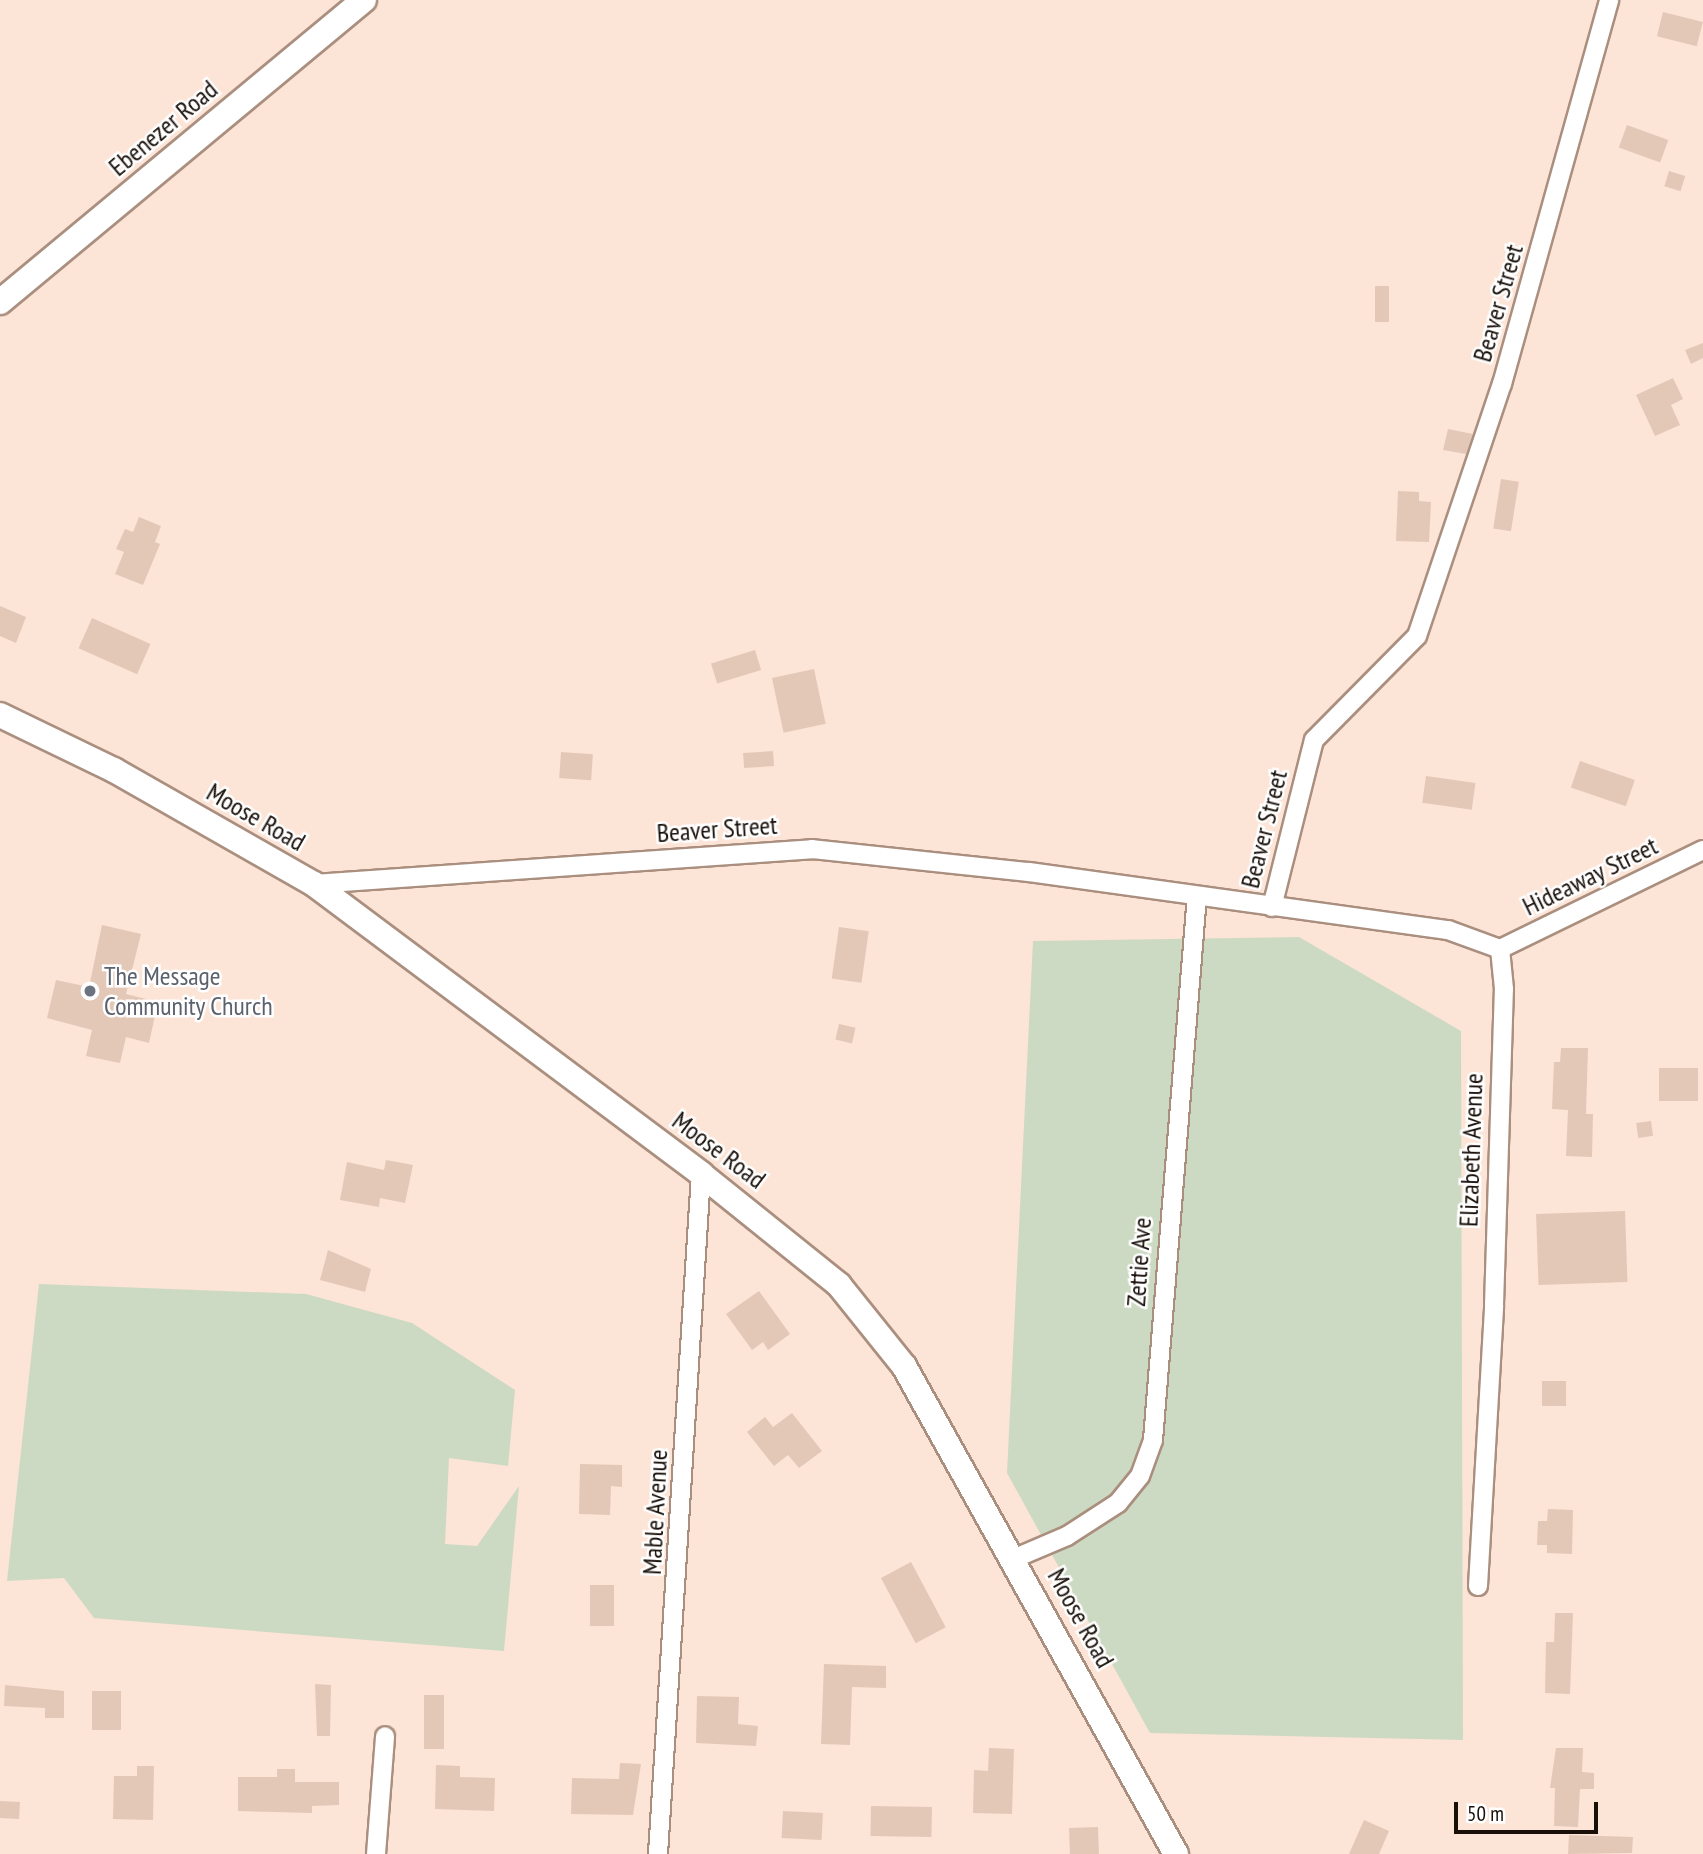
<!DOCTYPE html>
<style>
body{margin:0}
#map{position:relative;width:1703px;height:1854px;overflow:hidden;background:#fce4d7;font-family:"PT Sans Narrow",sans-serif}
div>[style]{position:absolute}
.green>*{inset:0;background:#cddac3}
.building>*{inset:0;background:#e4c8b7;transform-origin:0 0}
.roads{filter:drop-shadow(2px 0 #aa8f7f) drop-shadow(-2px 0 #aa8f7f) drop-shadow(0 2px #aa8f7f) drop-shadow(0 -2px #aa8f7f)}
.street>*{height:18px;margin:-9px;padding:0 9px;transform-origin:9px;border-radius:9px;background:#fff}
.secondary>*{height:24px;margin:-12px;padding:0 12px;transform-origin:12px;border-radius:12px;background:#fff}
.dots>*{width:19px;height:19px;translate:-50% -50%;box-sizing:border-box;border:4px solid #fff;border-radius:50%}
span{translate:-50% -50%;white-space:nowrap;text-align:center;line-height:1.15;-webkit-text-stroke:5px #fff;paint-order:stroke}
.street-label{font-size:26px;color:#180f09}
.worship-label{font-size:26px;color:#5b616d}
.left{translate:0 -50%;text-align:left}
.scale{position:absolute;left:1454px;top:1802px;width:144px;height:32px;box-sizing:border-box;border:4px solid #180f09;border-top:0;padding-left:9px;font-size:21px;line-height:24px;white-space:nowrap;color:#180f09;-webkit-text-stroke:5px #fff;paint-order:stroke}
</style>
<div id="map">
<div class="green">
<div style="clip-path:polygon(1299px 937px,1461px 1031px,1463px 1740px,1150px 1733px,1007px 1473px,1033px 941px)"></div>
<div style="clip-path:polygon(39px 1284px,306px 1294px,412px 1323px,515px 1390px,508px 1466px,449px 1458px,445px 1544px,477px 1546px,519px 1486px,504px 1651px,94px 1618px,64px 1578px,7px 1581px)"></div>
</div>
<div class="building">
<div style="left:1663px;top:12px;width:41px;height:25px;rotate:14deg"></div>
<div style="left:1627px;top:125px;width:44px;height:24px;rotate:20deg"></div>
<div style="left:1669px;top:171px;width:17px;height:16px;rotate:17deg"></div>
<div style="left:1375px;top:286px;width:14px;height:36px"></div>
<div style="clip-path:polygon(1703px 343px,1703px 358px,1691px 364px,1685px 350px)"></div>
<div style="clip-path:polygon(1673px 378px,1683px 399px,1671px 405px,1680px 425px,1655px 436px,1636px 395px)"></div>
<div style="clip-path:polygon(1448px 429px,1473px 434px,1466px 454px,1443px 450px)"></div>
<div style="left:1501px;top:479px;width:18px;height:50px;rotate:9deg"></div>
<div style="clip-path:polygon(1398px 491px,1419px 492px,1419px 501px,1431px 502px,1429px 542px,1396px 541px)"></div>
<div style="clip-path:polygon(139px 517px,161px 526px,155px 542px,160px 544px,143px 585px,115px 574px,124px 552px,116px 549px,125px 529px,133px 532px)"></div>
<div style="clip-path:polygon(0 606px,26px 617px,16px 643px,0 636px)"></div>
<div style="left:92px;top:618px;width:64px;height:33px;rotate:24deg"></div>
<div style="left:755px;top:650px;width:21px;height:46px;rotate:73deg"></div>
<div style="left:814px;top:669px;width:56px;height:43px;rotate:78deg"></div>
<div style="left:773px;top:751px;width:15px;height:30px;rotate:86deg"></div>
<div style="left:561px;top:752px;width:32px;height:26px;rotate:4deg"></div>
<div style="left:1580px;top:761px;width:58px;height:28px;rotate:19deg"></div>
<div style="left:1426px;top:776px;width:50px;height:27px;rotate:8deg"></div>
<div style="clip-path:polygon(102px 925px,141px 934px,126px 994px,158px 1002px,149px 1043px,126px 1037px,120px 1063px,86px 1056px,92px 1030px,47px 1018px,56px 980px,89px 987px)"></div>
<div style="left:839px;top:927px;width:30px;height:52px;rotate:8deg"></div>
<div style="left:839px;top:1024px;width:17px;height:16px;rotate:13deg"></div>
<div style="clip-path:polygon(1561px 1048px,1588px 1048px,1586px 1114px,1593px 1114px,1592px 1157px,1566px 1156px,1568px 1110px,1552px 1109px,1554px 1062px,1560px 1062px)"></div>
<div style="left:1659px;top:1068px;width:39px;height:33px"></div>
<div style="left:1651px;top:1121px;width:15px;height:15px;rotate:82deg"></div>
<div style="clip-path:polygon(386px 1160px,413px 1165px,405px 1203px,380px 1198px,379px 1207px,340px 1200px,347px 1162px,384px 1170px)"></div>
<div style="left:1625px;top:1211px;width:71px;height:89px;rotate:88deg"></div>
<div style="clip-path:polygon(328px 1250px,371px 1269px,365px 1292px,320px 1280px)"></div>
<div style="clip-path:polygon(759px 1291px,790px 1334px,768px 1350px,763px 1342px,752px 1350px,726px 1314px)"></div>
<div style="left:1542px;top:1381px;width:24px;height:25px"></div>
<div style="clip-path:polygon(792px 1413px,822px 1451px,799px 1468px,788px 1455px,774px 1466px,747px 1432px,765px 1417px,773px 1427px)"></div>
<div style="clip-path:polygon(580px 1464px,622px 1465px,622px 1487px,611px 1486px,610px 1515px,579px 1514px)"></div>
<div style="clip-path:polygon(1548px 1509px,1573px 1510px,1572px 1554px,1547px 1553px,1547px 1545px,1537px 1545px,1538px 1521px,1547px 1521px)"></div>
<div style="left:911px;top:1562px;width:74px;height:34px;rotate:62deg"></div>
<div style="left:590px;top:1585px;width:24px;height:41px"></div>
<div style="clip-path:polygon(1555px 1613px,1573px 1613px,1570px 1694px,1545px 1693px,1546px 1642px,1554px 1642px)"></div>
<div style="clip-path:polygon(824px 1664px,886px 1666px,886px 1688px,852px 1687px,850px 1745px,821px 1744px)"></div>
<div style="clip-path:polygon(315px 1684px,331px 1685px,330px 1736px,317px 1736px)"></div>
<div style="clip-path:polygon(5px 1685px,64px 1691px,64px 1718px,45px 1718px,45px 1708px,4px 1706px)"></div>
<div style="left:92px;top:1691px;width:29px;height:39px"></div>
<div style="left:424px;top:1695px;width:20px;height:54px"></div>
<div style="clip-path:polygon(697px 1696px,739px 1697px,738px 1724px,758px 1726px,756px 1746px,696px 1743px)"></div>
<div style="clip-path:polygon(989px 1748px,1014px 1749px,1012px 1814px,973px 1813px,974px 1770px,988px 1771px)"></div>
<div style="clip-path:polygon(1556px 1748px,1583px 1748px,1582px 1772px,1594px 1773px,1594px 1789px,1580px 1789px,1578px 1827px,1554px 1826px,1555px 1788px,1550px 1788px)"></div>
<div style="clip-path:polygon(620px 1763px,641px 1764px,633px 1815px,571px 1814px,572px 1778px,619px 1779px)"></div>
<div style="clip-path:polygon(436px 1765px,460px 1766px,460px 1777px,495px 1778px,494px 1811px,435px 1809px)"></div>
<div style="clip-path:polygon(137px 1766px,154px 1766px,153px 1820px,113px 1819px,114px 1776px,137px 1776px)"></div>
<div style="clip-path:polygon(277px 1769px,295px 1769px,295px 1782px,339px 1782px,339px 1805px,312px 1806px,312px 1813px,238px 1811px,238px 1777px,277px 1777px)"></div>
<div style="left:0;top:1801px;width:20px;height:17px;rotate:3deg"></div>
<div style="left:871px;top:1806px;width:61px;height:30px;rotate:1deg"></div>
<div style="left:783px;top:1811px;width:40px;height:27px;rotate:3deg"></div>
<div style="clip-path:polygon(1364px 1820px,1389px 1831px,1379px 1854px,1349px 1854px)"></div>
<div style="left:1098px;top:1827px;width:27px;height:29px;rotate:88deg"></div>
<div style="clip-path:polygon(1569px 1835px,1633px 1837px,1632px 1853px,1568px 1854px)"></div>
</div>
<div class="roads">
<div class="street">
<div style="left:314px;top:884px;width:499px;rotate:-4deg"></div>
<div style="left:812px;top:849px;width:218px;rotate:6.1deg"></div>
<div style="left:1029px;top:872px;width:423px;rotate:7.9deg"></div>
<div style="left:1448px;top:930px;width:55px;rotate:20.1deg"></div>
<div style="left:1272px;top:907px;width:172px;rotate:-75.9deg"></div>
<div style="left:1314px;top:740px;width:146px;rotate:-45.3deg"></div>
<div style="left:1417px;top:636px;width:266px;rotate:-71.4deg"></div>
<div style="left:1502px;top:384px;width:399px;rotate:-74.4deg"></div>
<div style="left:1500px;top:949px;width:226px;rotate:-26deg"></div>
<div style="left:1013px;top:1559px;width:59px;rotate:-23.1deg"></div>
<div style="left:1067px;top:1536px;width:61px;rotate:-32.9deg"></div>
<div style="left:1118px;top:1503px;width:35px;rotate:-51deg"></div>
<div style="left:1140px;top:1476px;width:38px;rotate:-70deg"></div>
<div style="left:1153px;top:1440px;width:546px;rotate:-85.38deg"></div>
<div style="left:1478px;top:1586px;width:281px;rotate:-86.7deg"></div>
<div style="left:1494px;top:1305px;width:316px;rotate:-88.2deg"></div>
<div style="left:1504px;top:989px;width:40px;rotate:-95.7deg"></div>
<div style="left:376px;top:1854px;width:118px;rotate:-85.6deg"></div>
<div style="left:658px;top:1854px;width:681px;rotate:-86.38deg"></div>
</div>
<div class="secondary">
<div style="left:0;top:302px;width:473px;rotate:-39.7deg"></div>
<div style="left:0;top:715px;width:127px;rotate:25.8deg"></div>
<div style="left:114px;top:770px;width:230px;rotate:29.7deg"></div>
<div style="left:314px;top:884px;width:484px;rotate:36.8deg"></div>
<div style="left:701px;top:1174px;width:177px;rotate:38.8deg"></div>
<div style="left:839px;top:1285px;width:104px;rotate:51.3deg"></div>
<div style="left:904px;top:1366px;width:559px;rotate:60.87deg"></div>
</div>
</div>
<div class="dots">
<div style="left:90px;top:991px;background:#6b7280"></div>
</div>
<div class="street-label">
<span style="left:163px;top:128px;rotate:-40deg">Ebenezer Road</span>
<span style="left:1498px;top:303px;rotate:-74deg">Beaver Street</span>
<span style="left:256px;top:817px;rotate:30deg">Moose Road</span>
<span style="left:717px;top:829px;rotate:-4deg">Beaver Street</span>
<span style="left:1264px;top:829px;rotate:-76deg">Beaver Street</span>
<span style="left:1590px;top:876px;rotate:-26deg">Hideaway Street</span>
<span style="left:719px;top:1150px;rotate:37deg">Moose Road</span>
<span style="left:1471px;top:1150px;rotate:-88deg">Elizabeth Avenue</span>
<span style="left:1139px;top:1262px;rotate:-86deg">Zettie Ave</span>
<span style="left:655px;top:1512px;rotate:-87deg">Mable Avenue</span>
<span style="left:1081px;top:1618px;rotate:61deg">Moose Road</span>
</div>
<div class="worship-label">
<span class="left" style="left:104px;top:991px">The Message<br>Community Church</span>
</div>
<div class="scale">50 m</div>
</div>
